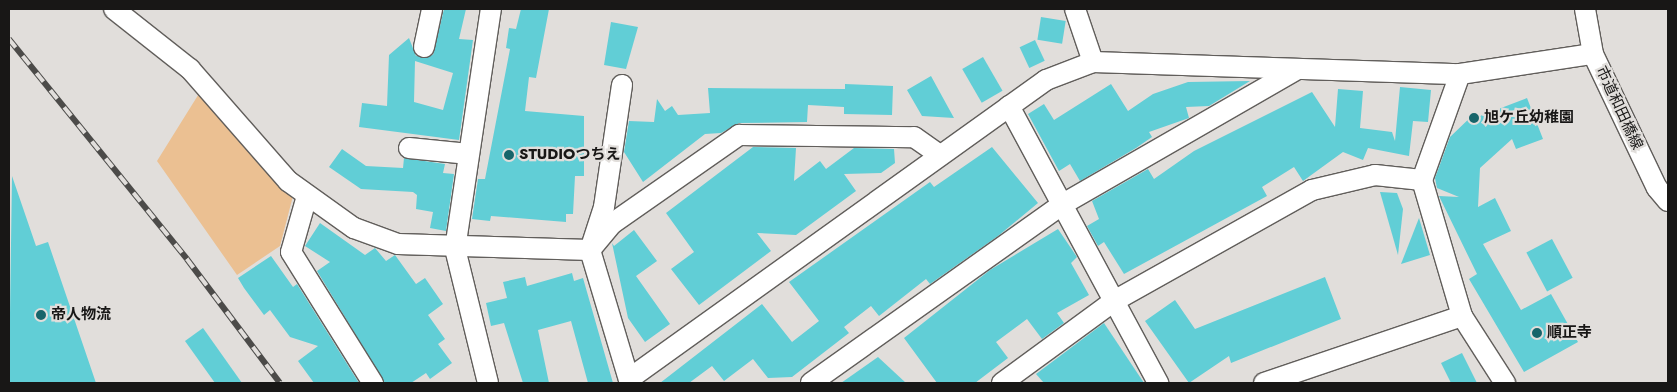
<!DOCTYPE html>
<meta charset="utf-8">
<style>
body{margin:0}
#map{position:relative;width:1677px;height:392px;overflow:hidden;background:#e1dedb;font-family:Jost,"Noto Sans JP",sans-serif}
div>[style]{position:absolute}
.green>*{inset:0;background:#ebc092}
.building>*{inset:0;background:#61ced6;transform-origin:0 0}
.roads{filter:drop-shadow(1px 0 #615e5b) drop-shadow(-1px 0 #615e5b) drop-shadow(0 1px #615e5b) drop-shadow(0 -1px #615e5b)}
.street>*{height:20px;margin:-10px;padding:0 10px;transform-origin:10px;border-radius:10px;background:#fff}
.rail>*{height:5.5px;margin-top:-2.75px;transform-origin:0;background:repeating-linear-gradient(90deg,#e1dedb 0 11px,#4c4b49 0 22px);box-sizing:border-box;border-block:1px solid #4c4b49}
.dots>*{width:14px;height:14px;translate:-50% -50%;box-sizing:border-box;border:2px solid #e1dedb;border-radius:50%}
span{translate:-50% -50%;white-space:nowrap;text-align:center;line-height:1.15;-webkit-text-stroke:4.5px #e1dedb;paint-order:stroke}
.street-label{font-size:15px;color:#181716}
.poi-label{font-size:15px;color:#181716;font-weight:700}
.left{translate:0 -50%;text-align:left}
.frame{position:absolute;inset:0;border:10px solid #181716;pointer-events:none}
</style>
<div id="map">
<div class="green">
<div style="clip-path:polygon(200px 92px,251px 155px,293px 196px,280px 246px,237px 275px,157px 161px)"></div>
</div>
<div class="building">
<div style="clip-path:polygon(evenodd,444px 9px,466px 9px,459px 39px,473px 40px,459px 140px,359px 127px,362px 103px,387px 106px,389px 55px,409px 38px,416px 56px,433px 55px,444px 9px,415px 61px,453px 73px,443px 110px,414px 102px,415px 61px)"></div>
<div style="clip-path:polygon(521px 9px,549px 9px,536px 78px,529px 77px,525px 111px,584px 116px,584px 176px,575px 176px,573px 214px,566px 214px,566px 222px,491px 216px,490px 221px,472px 219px,478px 179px,485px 179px,510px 49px,506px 48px,509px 28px,516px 29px)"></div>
<div style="left:1041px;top:17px;width:25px;height:23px;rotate:9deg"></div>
<div style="clip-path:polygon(611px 22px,638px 27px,626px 69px,604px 65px)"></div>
<div style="left:1035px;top:40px;width:23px;height:17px;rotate:65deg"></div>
<div style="left:983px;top:57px;width:39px;height:24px;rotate:60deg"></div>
<div style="clip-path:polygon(931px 76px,937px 87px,954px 118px,922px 116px,907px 90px)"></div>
<div style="clip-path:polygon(1250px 81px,1209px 106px,1186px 107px,1189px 118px,1149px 132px,1152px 137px,1136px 148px,1080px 181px,1070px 164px,1059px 171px,1028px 114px,1044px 104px,1054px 120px,1111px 84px,1128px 111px,1153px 94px,1188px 82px)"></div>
<div style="clip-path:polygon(845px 84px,893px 86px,892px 115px,844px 114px,844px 107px,808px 105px,807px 122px,739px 123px,721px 133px,705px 134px,643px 182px,624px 152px,629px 121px,654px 122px,657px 99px,665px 111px,672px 106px,678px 115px,710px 113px,708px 88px,845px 89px)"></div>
<div style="clip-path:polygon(1400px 87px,1431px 90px,1428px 122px,1413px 121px,1409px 156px,1368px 148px,1363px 160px,1343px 152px,1303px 181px,1294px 167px,1262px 187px,1267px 196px,1124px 274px,1104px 242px,1098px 246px,1087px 226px,1099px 219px,1092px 201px,1148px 169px,1154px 179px,1194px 151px,1312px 92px,1335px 127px,1338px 89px,1363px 91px,1360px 128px,1392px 132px,1395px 141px)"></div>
<div style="clip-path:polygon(1527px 98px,1543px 139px,1516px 149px,1512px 139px,1480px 168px,1478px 207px,1495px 198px,1511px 231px,1483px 244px,1521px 310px,1551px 294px,1578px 342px,1524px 372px,1469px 279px,1477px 274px,1439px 196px,1459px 197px,1437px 188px,1435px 178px,1450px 137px,1476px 112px,1480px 116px)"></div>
<div style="clip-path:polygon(753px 147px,796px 148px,794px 181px,820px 161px,826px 169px,854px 148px,894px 149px,895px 163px,881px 173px,844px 174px,856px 191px,796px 235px,757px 233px,771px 251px,699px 305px,671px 269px,694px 252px,666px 213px)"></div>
<div style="clip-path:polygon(992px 147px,1038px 203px,998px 236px,930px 284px,926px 279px,879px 316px,871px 306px,844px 327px,849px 333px,792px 377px,768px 378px,753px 359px,724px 381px,712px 366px,689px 383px,660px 383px,762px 304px,792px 342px,819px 321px,789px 282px,930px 182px,934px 187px)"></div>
<div style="clip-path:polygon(342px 149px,366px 166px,403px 168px,404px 158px,445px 164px,443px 173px,454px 174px,446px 231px,430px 228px,433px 212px,416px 209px,417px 195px,413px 192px,361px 189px,329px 167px)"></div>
<div style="clip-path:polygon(12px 176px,36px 246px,48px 242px,96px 383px,9px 383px)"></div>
<div style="clip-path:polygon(1380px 192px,1397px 193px,1403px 209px,1398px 255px)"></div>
<div style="clip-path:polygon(1419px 218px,1430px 255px,1401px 264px)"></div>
<div style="clip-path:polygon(320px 223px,365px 255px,375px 248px,386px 261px,395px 255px,416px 284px,425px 278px,443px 304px,428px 315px,445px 339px,438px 344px,452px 363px,430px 379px,426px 373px,411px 383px,385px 383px,317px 271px,330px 262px,305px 246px)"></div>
<div style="clip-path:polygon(1058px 229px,1077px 257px,1071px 263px,1089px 295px,1057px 313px,1064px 323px,1042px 339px,1027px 319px,996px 342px,1008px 358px,975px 383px,937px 383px,904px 338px,990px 270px)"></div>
<div style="clip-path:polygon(634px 230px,657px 261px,636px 276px,670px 324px,645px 342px,628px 318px,612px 243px,614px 246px)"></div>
<div style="left:1552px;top:239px;width:44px;height:29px;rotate:62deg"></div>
<div style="clip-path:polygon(271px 256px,293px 287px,297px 284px,359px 383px,314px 383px,298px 361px,318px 346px,290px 337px,270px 310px,264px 315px,244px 288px,238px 278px)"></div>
<div style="clip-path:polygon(572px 273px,574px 281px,583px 278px,613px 383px,588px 383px,571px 321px,538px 330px,549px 383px,523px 383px,504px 323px,491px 326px,486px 303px,507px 298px,503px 282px,525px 277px,527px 286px)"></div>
<div style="clip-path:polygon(1325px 277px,1341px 319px,1231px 363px,1229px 356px,1189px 383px,1145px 321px,1175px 300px,1195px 329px)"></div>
<div style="clip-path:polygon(1104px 323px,1144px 383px,1044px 383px,1036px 374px)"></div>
<div style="clip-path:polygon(203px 328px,242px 383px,215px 383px,185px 341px)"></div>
<div style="clip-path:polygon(1462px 353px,1477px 383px,1451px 383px,1441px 363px)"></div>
<div style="clip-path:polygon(878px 357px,906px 383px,841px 383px)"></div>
</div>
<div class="roads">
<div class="street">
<div style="left:114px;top:9px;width:97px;rotate:38.3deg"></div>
<div style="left:190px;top:69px;width:149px;rotate:48.8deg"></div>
<div style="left:288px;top:181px;width:81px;rotate:35.5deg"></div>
<div style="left:354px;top:228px;width:47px;rotate:20deg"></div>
<div style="left:398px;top:244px;width:192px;rotate:1.8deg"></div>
<div style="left:590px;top:250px;width:35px;rotate:-50deg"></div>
<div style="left:613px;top:223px;width:154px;rotate:-34.9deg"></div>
<div style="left:739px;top:135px;width:175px;rotate:0.7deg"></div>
<div style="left:914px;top:137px;width:32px;rotate:35deg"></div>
<div style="left:1075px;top:9px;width:56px;rotate:71.2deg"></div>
<div style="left:1585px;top:9px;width:46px;rotate:79.9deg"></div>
<div style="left:1593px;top:54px;width:148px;rotate:64.5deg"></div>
<div style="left:1657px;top:188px;width:17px;rotate:50deg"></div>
<div style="left:424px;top:47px;width:39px;rotate:-78deg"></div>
<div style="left:1460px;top:74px;width:113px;rotate:109.7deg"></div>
<div style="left:1422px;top:180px;width:142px;rotate:73.6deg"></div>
<div style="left:1462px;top:316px;width:80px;rotate:57.3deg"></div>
<div style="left:622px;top:85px;width:123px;rotate:98.4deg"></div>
<div style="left:604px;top:207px;width:45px;rotate:108deg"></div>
<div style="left:590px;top:250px;width:139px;rotate:73.3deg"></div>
<div style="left:1009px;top:106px;width:315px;rotate:61.7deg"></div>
<div style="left:409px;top:148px;width:60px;rotate:5.7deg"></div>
<div style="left:307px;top:196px;width:58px;rotate:105.9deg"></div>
<div style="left:291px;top:252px;width:155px;rotate:58deg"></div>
<div style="left:629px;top:379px;width:513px;rotate:-35.64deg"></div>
<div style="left:1046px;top:80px;width:50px;rotate:-21deg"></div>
<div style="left:1093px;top:62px;width:367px;rotate:1.9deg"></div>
<div style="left:1460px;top:74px;width:134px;rotate:-8.6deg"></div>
<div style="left:488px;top:383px;width:138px;rotate:-103.8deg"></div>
<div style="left:455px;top:249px;width:243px;rotate:-81.5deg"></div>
<div style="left:811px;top:383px;width:309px;rotate:-35.4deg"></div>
<div style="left:1063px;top:204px;width:271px;rotate:-29.9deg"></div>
<div style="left:1002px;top:383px;width:139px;rotate:-36.2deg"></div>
<div style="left:1114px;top:301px;width:227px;rotate:-29.3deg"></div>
<div style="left:1312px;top:190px;width:65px;rotate:-13.4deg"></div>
<div style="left:1375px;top:175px;width:47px;rotate:6.1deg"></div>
<div style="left:1264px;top:383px;width:209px;rotate:-18.7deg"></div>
</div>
</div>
<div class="rail">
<div style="left:9px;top:39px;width:283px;rotate:51deg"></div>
<div style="left:187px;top:259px;width:155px;rotate:53.1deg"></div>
</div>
<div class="dots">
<div style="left:1474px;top:118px;background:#17656a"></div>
<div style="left:509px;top:155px;background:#17656a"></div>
<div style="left:41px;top:315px;background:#17656a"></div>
<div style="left:1537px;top:333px;background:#17656a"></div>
</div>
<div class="street-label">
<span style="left:1619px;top:108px;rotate:65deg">市道和田橋線</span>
</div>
<div class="poi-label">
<span class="left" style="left:1484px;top:118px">旭ケ丘幼稚園</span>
<span class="left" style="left:519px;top:155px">STUDIOつちえ</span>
<span class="left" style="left:51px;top:315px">帝人物流</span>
<span class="left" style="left:1547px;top:333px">順正寺</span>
</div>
<div class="frame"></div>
</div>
